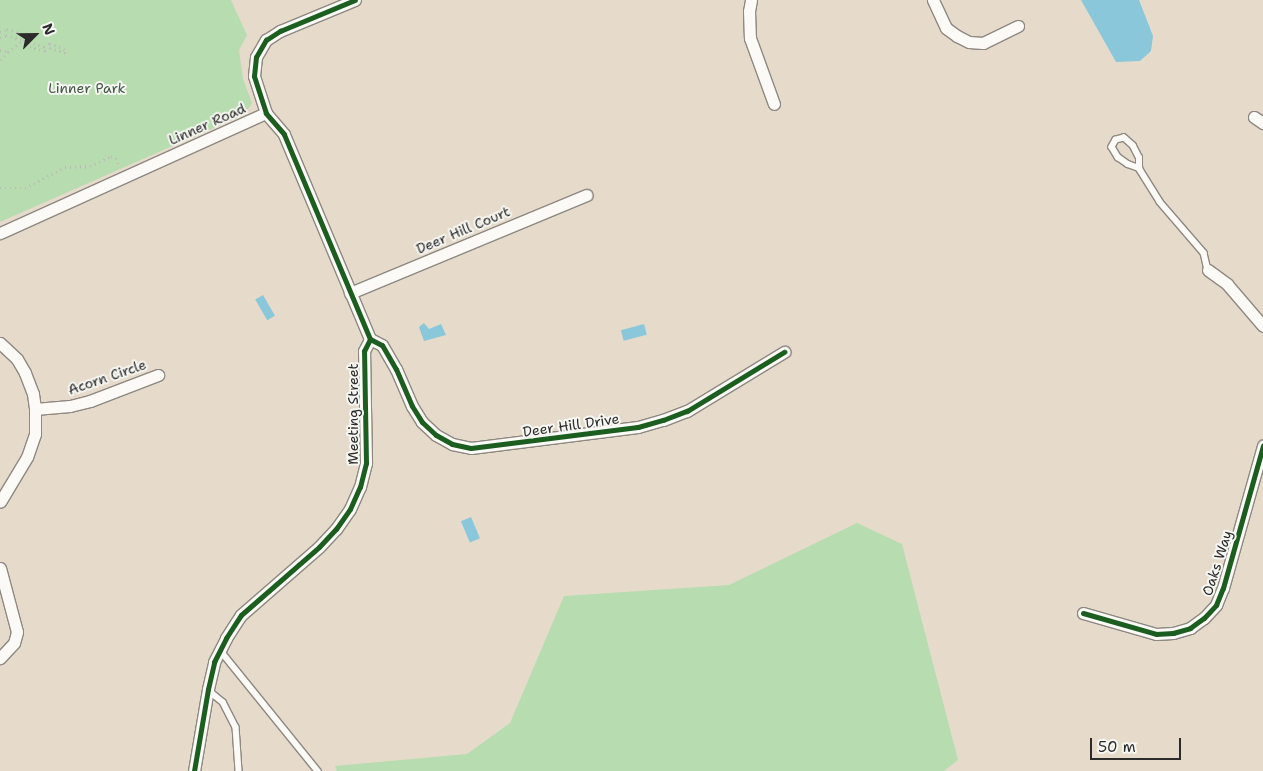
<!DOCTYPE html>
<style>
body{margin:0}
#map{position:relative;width:1263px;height:771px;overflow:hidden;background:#e6dbcb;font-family:"Shantell Sans",sans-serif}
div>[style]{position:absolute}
.green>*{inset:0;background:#b7dcb0}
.water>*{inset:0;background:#8ac7da;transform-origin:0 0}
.path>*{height:2.5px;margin-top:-1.25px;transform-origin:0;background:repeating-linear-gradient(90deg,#bcbbb7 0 1px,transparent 0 5px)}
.roads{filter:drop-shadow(1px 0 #8e8881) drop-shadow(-1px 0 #8e8881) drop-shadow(0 1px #8e8881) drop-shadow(0 -1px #8e8881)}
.lane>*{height:5.5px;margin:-2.75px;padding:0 2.75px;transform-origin:2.75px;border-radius:2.75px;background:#fbfaf7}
.street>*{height:11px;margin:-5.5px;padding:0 5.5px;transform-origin:5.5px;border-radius:5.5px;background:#fbfaf7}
.cycleway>*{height:5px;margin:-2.5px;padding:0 2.5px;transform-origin:2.5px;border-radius:2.5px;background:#1b5e20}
span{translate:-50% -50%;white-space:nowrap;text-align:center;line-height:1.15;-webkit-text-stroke:4px #f6f6f2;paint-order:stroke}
.park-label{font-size:14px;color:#445746}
.street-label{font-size:14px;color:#2b2b2b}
.north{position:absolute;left:10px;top:10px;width:50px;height:50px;-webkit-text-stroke:4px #f6f6f2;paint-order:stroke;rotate:67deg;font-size:14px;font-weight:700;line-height:20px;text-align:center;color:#2b2b2b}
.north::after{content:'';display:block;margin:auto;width:18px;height:22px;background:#2b2b2b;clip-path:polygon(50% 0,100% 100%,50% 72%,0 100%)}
.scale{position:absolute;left:1090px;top:738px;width:91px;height:22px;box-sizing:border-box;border:2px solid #2b2b2b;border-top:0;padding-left:6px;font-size:15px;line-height:18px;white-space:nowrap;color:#2b2b2b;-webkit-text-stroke:4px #f6f6f2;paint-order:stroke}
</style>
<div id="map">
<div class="green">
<div style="clip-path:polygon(0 0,231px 0,247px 35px,239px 50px,243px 79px,252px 103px,245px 114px,0 222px)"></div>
<div style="clip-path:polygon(857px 523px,902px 544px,958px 760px,944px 771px,337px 771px,335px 766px,467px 754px,510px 723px,564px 596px,729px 585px)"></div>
</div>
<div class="water">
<div style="clip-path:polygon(1081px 0,1139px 0,1153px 36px,1151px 51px,1140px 61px,1116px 62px)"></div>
<div style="left:263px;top:295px;width:24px;height:9px;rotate:60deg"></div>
<div style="clip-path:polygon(424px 323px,429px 329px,441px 324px,446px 335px,424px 341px,419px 327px)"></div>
<div style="left:644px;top:324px;width:11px;height:24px;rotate:75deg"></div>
<div style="left:471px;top:517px;width:23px;height:11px;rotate:67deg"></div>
</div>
<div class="path">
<div style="left:0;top:32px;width:8px;rotate:-23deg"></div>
<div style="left:7px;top:29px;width:22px;rotate:18deg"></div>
<div style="left:28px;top:36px;width:6px;rotate:81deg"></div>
<div style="left:29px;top:42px;width:16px;rotate:18deg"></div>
<div style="left:44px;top:47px;width:7px;rotate:-34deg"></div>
<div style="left:50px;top:43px;width:17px;rotate:24deg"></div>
<div style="left:0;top:38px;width:7px;rotate:-27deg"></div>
<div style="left:6px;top:35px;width:19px;rotate:16deg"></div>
<div style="left:24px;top:40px;width:5px;rotate:79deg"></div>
<div style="left:25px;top:45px;width:21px;rotate:17deg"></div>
<div style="left:45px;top:51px;width:6px;rotate:-31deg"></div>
<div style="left:50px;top:48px;width:16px;rotate:18deg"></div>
<div style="left:65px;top:53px;width:3px;rotate:-72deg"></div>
<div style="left:0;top:50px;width:8px;rotate:14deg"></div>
<div style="left:8px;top:52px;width:13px;rotate:129deg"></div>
<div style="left:8px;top:52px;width:20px;rotate:-37deg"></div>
<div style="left:0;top:188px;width:25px"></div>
<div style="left:25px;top:188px;width:45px;rotate:-27.7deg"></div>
<div style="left:65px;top:167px;width:25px;rotate:-2deg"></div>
<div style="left:90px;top:166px;width:23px;rotate:-25deg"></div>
<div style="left:111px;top:156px;width:5px;rotate:22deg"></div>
<div style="left:116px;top:158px;width:10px;rotate:66deg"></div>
</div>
<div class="roads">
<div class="lane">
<div style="left:1139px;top:168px;width:10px;rotate:-90deg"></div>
<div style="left:1139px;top:158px;width:13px;rotate:-117deg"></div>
<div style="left:1133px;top:146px;width:12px;rotate:-138deg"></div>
<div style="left:1124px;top:138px;width:8px;rotate:166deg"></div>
<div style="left:1116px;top:140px;width:8px;rotate:120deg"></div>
<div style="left:1112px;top:147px;width:12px;rotate:59deg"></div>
<div style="left:1118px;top:157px;width:12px;rotate:35deg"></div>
<div style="left:1128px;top:164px;width:12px;rotate:20deg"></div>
<div style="left:1139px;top:168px;width:40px;rotate:58deg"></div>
<div style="left:1160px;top:202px;width:67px;rotate:49.2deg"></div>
<div style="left:1204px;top:253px;width:17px;rotate:77deg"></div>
<div style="left:220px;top:650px;width:156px;rotate:51deg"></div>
<div style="left:208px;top:690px;width:19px;rotate:39deg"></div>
<div style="left:223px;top:702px;width:28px;rotate:63deg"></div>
<div style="left:236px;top:727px;width:44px;rotate:86.1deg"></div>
</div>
<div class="street">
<div style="left:751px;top:0;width:11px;rotate:100deg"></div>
<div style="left:749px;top:11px;width:27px;rotate:88deg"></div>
<div style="left:750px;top:38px;width:70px;rotate:70deg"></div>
<div style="left:933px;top:0;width:31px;rotate:65deg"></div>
<div style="left:946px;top:28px;width:14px;rotate:36deg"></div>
<div style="left:957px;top:36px;width:13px;rotate:27deg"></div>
<div style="left:969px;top:42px;width:14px;rotate:4deg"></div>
<div style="left:983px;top:43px;width:39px;rotate:-26deg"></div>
<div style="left:1254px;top:117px;width:11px;rotate:34deg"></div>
<div style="left:0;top:233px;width:292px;rotate:-24.3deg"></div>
<div style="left:1208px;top:270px;width:24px;rotate:36deg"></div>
<div style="left:1227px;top:284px;width:55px;rotate:49.4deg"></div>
<div style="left:350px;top:293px;width:256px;rotate:-22.5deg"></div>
<div style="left:370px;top:339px;width:13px;rotate:27deg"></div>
<div style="left:382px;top:345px;width:28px;rotate:60deg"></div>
<div style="left:396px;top:369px;width:40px;rotate:66.6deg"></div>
<div style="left:412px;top:406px;width:19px;rotate:58deg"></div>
<div style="left:422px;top:422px;width:19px;rotate:43deg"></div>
<div style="left:436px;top:435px;width:18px;rotate:29deg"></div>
<div style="left:452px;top:444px;width:19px;rotate:12deg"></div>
<div style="left:471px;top:448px;width:168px;rotate:-7.2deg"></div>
<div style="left:638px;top:427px;width:26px;rotate:-16deg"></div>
<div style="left:663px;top:420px;width:26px;rotate:-21deg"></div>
<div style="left:687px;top:411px;width:114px;rotate:-31.3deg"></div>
<div style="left:0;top:343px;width:23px;rotate:43deg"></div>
<div style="left:17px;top:359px;width:16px;rotate:60deg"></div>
<div style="left:25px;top:373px;width:22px;rotate:69deg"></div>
<div style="left:33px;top:394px;width:15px;rotate:82deg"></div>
<div style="left:35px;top:409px;width:25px;rotate:90deg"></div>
<div style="left:35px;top:434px;width:24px;rotate:109deg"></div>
<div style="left:27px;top:457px;width:52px;rotate:121deg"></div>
<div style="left:35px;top:409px;width:35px;rotate:-5deg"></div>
<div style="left:70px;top:406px;width:21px;rotate:-14deg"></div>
<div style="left:90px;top:401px;width:73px;rotate:-20.9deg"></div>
<div style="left:0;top:568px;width:66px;rotate:75.1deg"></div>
<div style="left:17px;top:632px;width:11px;rotate:105deg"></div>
<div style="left:14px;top:643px;width:21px;rotate:133deg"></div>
<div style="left:1083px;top:613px;width:76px;rotate:16deg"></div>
<div style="left:1156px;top:634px;width:17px;rotate:-3deg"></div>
<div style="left:1173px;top:633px;width:18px;rotate:-16deg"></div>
<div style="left:1190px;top:628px;width:17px;rotate:-36deg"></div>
<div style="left:1204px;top:618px;width:18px;rotate:-47deg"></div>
<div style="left:1216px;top:605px;width:18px;rotate:-68deg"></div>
<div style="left:1223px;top:588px;width:148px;rotate:-74.3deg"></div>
<div style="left:194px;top:771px;width:83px;rotate:-80.3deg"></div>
<div style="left:208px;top:689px;width:28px;rotate:-77deg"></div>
<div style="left:214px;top:662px;width:27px;rotate:-63deg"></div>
<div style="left:226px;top:638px;width:27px;rotate:-57deg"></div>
<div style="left:241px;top:615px;width:103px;rotate:-41.1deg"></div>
<div style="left:319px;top:547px;width:25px;rotate:-47deg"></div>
<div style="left:336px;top:529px;width:24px;rotate:-55deg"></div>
<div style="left:350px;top:509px;width:24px;rotate:-66deg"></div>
<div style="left:360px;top:487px;width:25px;rotate:-76deg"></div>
<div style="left:366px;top:463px;width:112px;rotate:-91deg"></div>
<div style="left:364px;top:351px;width:13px;rotate:-63deg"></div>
<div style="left:370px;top:339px;width:222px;rotate:-112.8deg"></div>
<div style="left:284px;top:134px;width:28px;rotate:-131deg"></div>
<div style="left:266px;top:113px;width:39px;rotate:-108deg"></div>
<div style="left:254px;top:76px;width:19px;rotate:-84deg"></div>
<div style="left:256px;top:57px;width:20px;rotate:-60deg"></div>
<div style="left:266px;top:40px;width:17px;rotate:-33deg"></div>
<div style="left:280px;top:31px;width:81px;rotate:-22.5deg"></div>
</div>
</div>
<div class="cycleway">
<div style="left:370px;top:339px;width:13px;rotate:27deg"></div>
<div style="left:382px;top:345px;width:28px;rotate:60deg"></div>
<div style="left:396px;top:369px;width:40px;rotate:66.6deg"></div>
<div style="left:412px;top:406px;width:19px;rotate:58deg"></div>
<div style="left:422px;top:422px;width:19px;rotate:43deg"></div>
<div style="left:436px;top:435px;width:18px;rotate:29deg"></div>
<div style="left:452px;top:444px;width:19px;rotate:12deg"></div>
<div style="left:471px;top:448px;width:168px;rotate:-7.2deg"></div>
<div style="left:638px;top:427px;width:26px;rotate:-16deg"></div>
<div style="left:663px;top:420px;width:26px;rotate:-21deg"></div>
<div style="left:687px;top:411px;width:114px;rotate:-31.3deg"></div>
<div style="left:1083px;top:613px;width:76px;rotate:16deg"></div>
<div style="left:1156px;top:634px;width:17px;rotate:-3deg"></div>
<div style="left:1173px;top:633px;width:18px;rotate:-16deg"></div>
<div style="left:1190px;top:628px;width:17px;rotate:-36deg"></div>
<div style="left:1204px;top:618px;width:18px;rotate:-47deg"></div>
<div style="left:1216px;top:605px;width:18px;rotate:-68deg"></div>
<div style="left:1223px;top:588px;width:148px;rotate:-74.3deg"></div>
<div style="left:194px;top:771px;width:83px;rotate:-80.3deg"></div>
<div style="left:208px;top:689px;width:28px;rotate:-77deg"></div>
<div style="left:214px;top:662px;width:27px;rotate:-63deg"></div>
<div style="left:226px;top:638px;width:27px;rotate:-57deg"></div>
<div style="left:241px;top:615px;width:103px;rotate:-41.1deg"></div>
<div style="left:319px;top:547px;width:25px;rotate:-47deg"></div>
<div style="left:336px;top:529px;width:24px;rotate:-55deg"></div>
<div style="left:350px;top:509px;width:24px;rotate:-66deg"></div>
<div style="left:360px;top:487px;width:25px;rotate:-76deg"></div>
<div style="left:366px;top:463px;width:112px;rotate:-91deg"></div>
<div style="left:364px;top:351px;width:13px;rotate:-63deg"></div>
<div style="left:370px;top:339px;width:222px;rotate:-112.8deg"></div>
<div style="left:284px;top:134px;width:28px;rotate:-131deg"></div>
<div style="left:266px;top:113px;width:39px;rotate:-108deg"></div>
<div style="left:254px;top:76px;width:19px;rotate:-84deg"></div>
<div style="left:256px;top:57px;width:20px;rotate:-60deg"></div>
<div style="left:266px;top:40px;width:17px;rotate:-33deg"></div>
<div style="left:280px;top:31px;width:81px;rotate:-22.5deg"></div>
</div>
<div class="park-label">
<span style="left:87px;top:88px">Linner Park</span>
</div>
<div class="street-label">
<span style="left:207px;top:124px;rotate:-24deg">Linner Road</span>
<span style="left:463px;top:230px;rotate:-23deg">Deer Hill Court</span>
<span style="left:107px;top:377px;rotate:-19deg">Acorn Circle</span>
<span style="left:353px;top:414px;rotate:-90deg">Meeting Street</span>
<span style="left:571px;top:425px;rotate:-8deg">Deer Hill Drive</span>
<span style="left:1217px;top:563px;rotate:-72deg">Oaks Way</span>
</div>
<div class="north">N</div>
<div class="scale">50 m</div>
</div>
